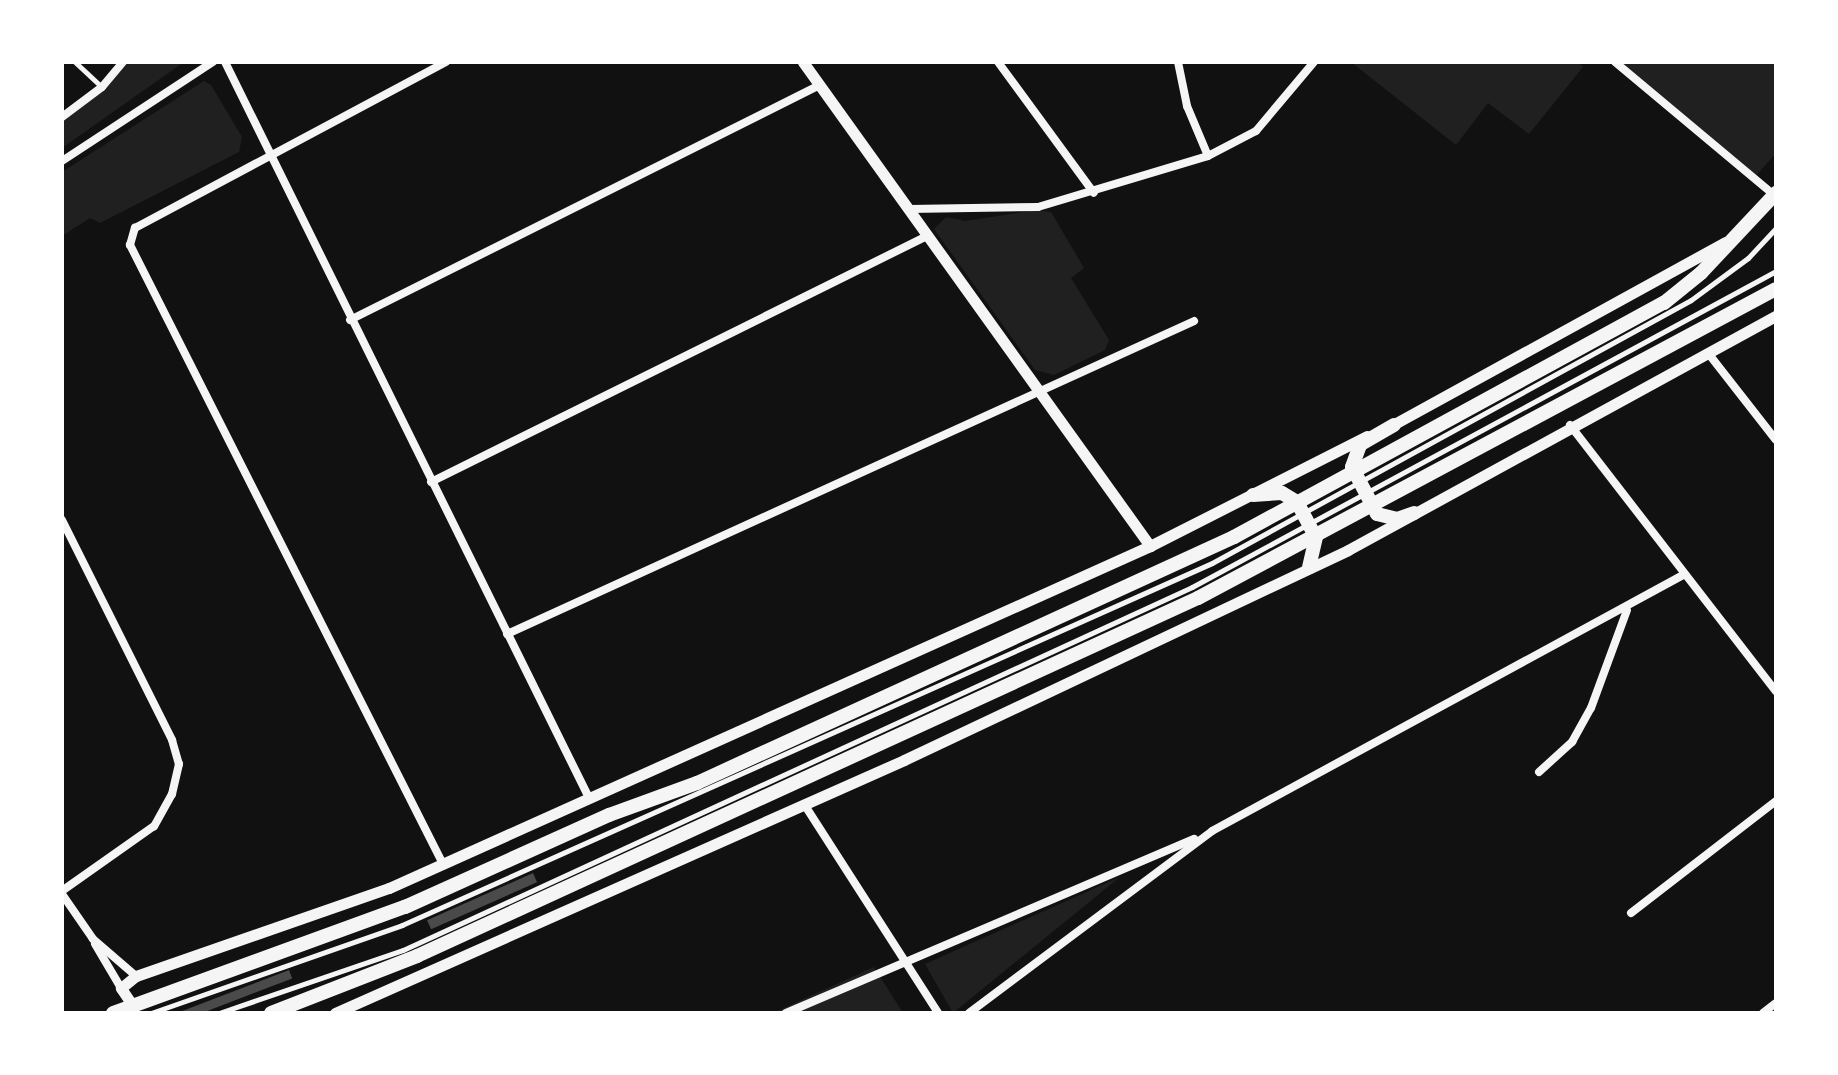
<!DOCTYPE html>
<style>
body{margin:0}
#map{position:relative;width:1838px;height:1075px;overflow:hidden;background:#111;font-family:"Work Sans",sans-serif}
div>[style]{position:absolute}
.green>*{inset:0;background:#202020}
.building>*{inset:0;background:#4a4a4a;transform-origin:0 0}
.service>*{height:5px;margin:-2.5px;padding:0 2.5px;transform-origin:2.5px;border-radius:2.5px;background:#f5f5f5}
.minor>*{height:8px;margin:-4px;padding:0 4px;transform-origin:4px;border-radius:4px;background:#f5f5f5}
.tertiary>*{height:11px;margin:-5.5px;padding:0 5.5px;transform-origin:5.5px;border-radius:5.5px;background:#f5f5f5}
.primary>*{height:14px;margin:-7px;padding:0 7px;transform-origin:7px;border-radius:7px;background:#f5f5f5}
span{translate:-50% -50%;white-space:nowrap;text-align:center;line-height:1.15;-webkit-text-stroke:8px #fff;paint-order:stroke}
.frame{position:absolute;inset:0;border:64px solid #fff;pointer-events:none}
</style>
<div id="map">
<div class="green">
<div style="clip-path:polygon(128px 62px,184px 62px,62px 148px,62px 121px,104px 89px)"></div>
<div style="clip-path:polygon(1351px 62px,1578px 62px,1583px 67px,1529px 134px,1488px 103px,1456px 145px)"></div>
<div style="clip-path:polygon(1613px 62px,1776px 62px,1776px 153px,1754px 178px)"></div>
<div style="clip-path:polygon(204px 81px,211px 85px,242px 137px,239px 152px,100px 223px,90px 218px,62px 236px,62px 172px)"></div>
<div style="clip-path:polygon(1037px 210px,1051px 212px,1084px 268px,1071px 278px,1109px 340px,1105px 350px,1054px 375px,1035px 370px,934px 229px,946px 217px,965px 221px)"></div>
<div style="clip-path:polygon(1120px 877px,953px 1013px,925px 964px)"></div>
<div style="clip-path:polygon(874px 967px,903px 1013px,773px 1013px)"></div>
</div>
<div class="building">
<div style="left:533px;top:873px;width:10px;height:116px;rotate:66deg"></div>
<div style="left:289px;top:970px;width:9px;height:115px;rotate:69deg"></div>
</div>
<div class="service">
<div style="left:75px;top:62px;width:37px;rotate:43deg"></div>
<div style="left:151px;top:1013px;width:266px;rotate:-19.3deg"></div>
<div style="left:402px;top:925px;width:887px;rotate:-24.08deg"></div>
<div style="left:1212px;top:563px;width:546px;rotate:-28.77deg"></div>
<div style="left:1691px;top:300px;width:71px;rotate:-36.4deg"></div>
<div style="left:1748px;top:258px;width:41px;rotate:-47deg"></div>
<div style="left:219px;top:1013px;width:194px;rotate:-18.9deg"></div>
<div style="left:403px;top:950px;width:868px;rotate:-24.71deg"></div>
<div style="left:1192px;top:587px;width:664px;rotate:-28.42deg"></div>
</div>
<div class="minor">
<div style="left:225px;top:62px;width:821px;rotate:63.68deg"></div>
<div style="left:998px;top:62px;width:162px;rotate:53.8deg"></div>
<div style="left:1178px;top:62px;width:45px;rotate:78.4deg"></div>
<div style="left:1187px;top:106px;width:54px;rotate:67.2deg"></div>
<div style="left:1615px;top:62px;width:207px;rotate:39.9deg"></div>
<div style="left:62px;top:117px;width:50px;rotate:-36.9deg"></div>
<div style="left:102px;top:87px;width:33px;rotate:-50deg"></div>
<div style="left:62px;top:161px;width:181px;rotate:-33.3deg"></div>
<div style="left:909px;top:209px;width:129px;rotate:-0.9deg"></div>
<div style="left:1038px;top:207px;width:177px;rotate:-16.7deg"></div>
<div style="left:1208px;top:156px;width:54px;rotate:-27.5deg"></div>
<div style="left:1256px;top:131px;width:90px;rotate:-50deg"></div>
<div style="left:350px;top:320px;width:525px;rotate:-26.57deg"></div>
<div style="left:1708px;top:353px;width:110px;rotate:52deg"></div>
<div style="left:1570px;top:425px;width:337px;rotate:52.3deg"></div>
<div style="left:431px;top:482px;width:554px;rotate:-26.38deg"></div>
<div style="left:62px;top:520px;width:246px;rotate:63.4deg"></div>
<div style="left:172px;top:740px;width:25px;rotate:74deg"></div>
<div style="left:179px;top:764px;width:31px;rotate:103deg"></div>
<div style="left:172px;top:794px;width:37px;rotate:119deg"></div>
<div style="left:154px;top:826px;width:113px;rotate:144.8deg"></div>
<div style="left:507px;top:634px;width:755px;rotate:-24.49deg"></div>
<div style="left:1539px;top:772px;width:45px;rotate:-42.3deg"></div>
<div style="left:1572px;top:742px;width:39px;rotate:-61deg"></div>
<div style="left:1591px;top:708px;width:104px;rotate:-69.8deg"></div>
<div style="left:804px;top:804px;width:248px;rotate:57.3deg"></div>
<div style="left:443px;top:864px;width:694px;rotate:-116.82deg"></div>
<div style="left:130px;top:245px;width:18px;rotate:-74deg"></div>
<div style="left:135px;top:228px;width:353px;rotate:-28.1deg"></div>
<div style="left:62px;top:894px;width:55px;rotate:55.4deg"></div>
<div style="left:93px;top:939px;width:57px;rotate:40.7deg"></div>
<div style="left:1631px;top:913px;width:183px;rotate:-37.7deg"></div>
<div style="left:95px;top:944px;width:51px;rotate:59.4deg"></div>
<div style="left:786px;top:1013px;width:444px;rotate:-23.1deg"></div>
<div style="left:969px;top:1013px;width:304px;rotate:-36.8deg"></div>
<div style="left:1212px;top:831px;width:538px;rotate:-28.52deg"></div>
<div style="left:1763px;top:1013px;width:16px;rotate:-38deg"></div>
</div>
<div class="tertiary">
<div style="left:803px;top:62px;width:596px;rotate:54.36deg"></div>
<div style="left:1387px;top:428px;width:386px;rotate:-28.8deg"></div>
<div style="left:133px;top:1006px;width:22px;rotate:-124deg"></div>
<div style="left:121px;top:988px;width:19px;rotate:-39deg"></div>
<div style="left:136px;top:976px;width:268px;rotate:-19.2deg"></div>
<div style="left:389px;top:888px;width:834px;rotate:-24.2deg"></div>
<div style="left:1150px;top:546px;width:243px;rotate:-26.9deg"></div>
<div style="left:335px;top:1013px;width:623px;rotate:-23.97deg"></div>
<div style="left:904px;top:760px;width:491px;rotate:-25.3deg"></div>
<div style="left:1348px;top:550px;width:488px;rotate:-28.7deg"></div>
</div>
<div class="primary">
<div style="left:1394px;top:425px;width:39px;rotate:150deg"></div>
<div style="left:1360px;top:445px;width:23px;rotate:110deg"></div>
<div style="left:1352px;top:467px;width:53px;rotate:62deg"></div>
<div style="left:1377px;top:514px;width:21px;rotate:14deg"></div>
<div style="left:1397px;top:519px;width:18px;rotate:-19deg"></div>
<div style="left:1253px;top:495px;width:29px;rotate:-4deg"></div>
<div style="left:1282px;top:493px;width:17px;rotate:31deg"></div>
<div style="left:1297px;top:502px;width:40px;rotate:62deg"></div>
<div style="left:1316px;top:537px;width:31px;rotate:103deg"></div>
<div style="left:113px;top:1013px;width:311px;rotate:-20deg"></div>
<div style="left:405px;top:907px;width:224px;rotate:-24.3deg"></div>
<div style="left:609px;top:815px;width:94px;rotate:-20deg"></div>
<div style="left:697px;top:783px;width:591px;rotate:-24.61deg"></div>
<div style="left:1234px;top:537px;width:490px;rotate:-28.6deg"></div>
<div style="left:1664px;top:303px;width:48px;rotate:-39deg"></div>
<div style="left:1701px;top:273px;width:110px;rotate:-46.8deg"></div>
<div style="left:271px;top:1013px;width:157px;rotate:-21.3deg"></div>
<div style="left:417px;top:956px;width:859px;rotate:-24.63deg"></div>
<div style="left:1198px;top:598px;width:655px;rotate:-28.13deg"></div>
</div>
<div class="frame"></div>
</div>
